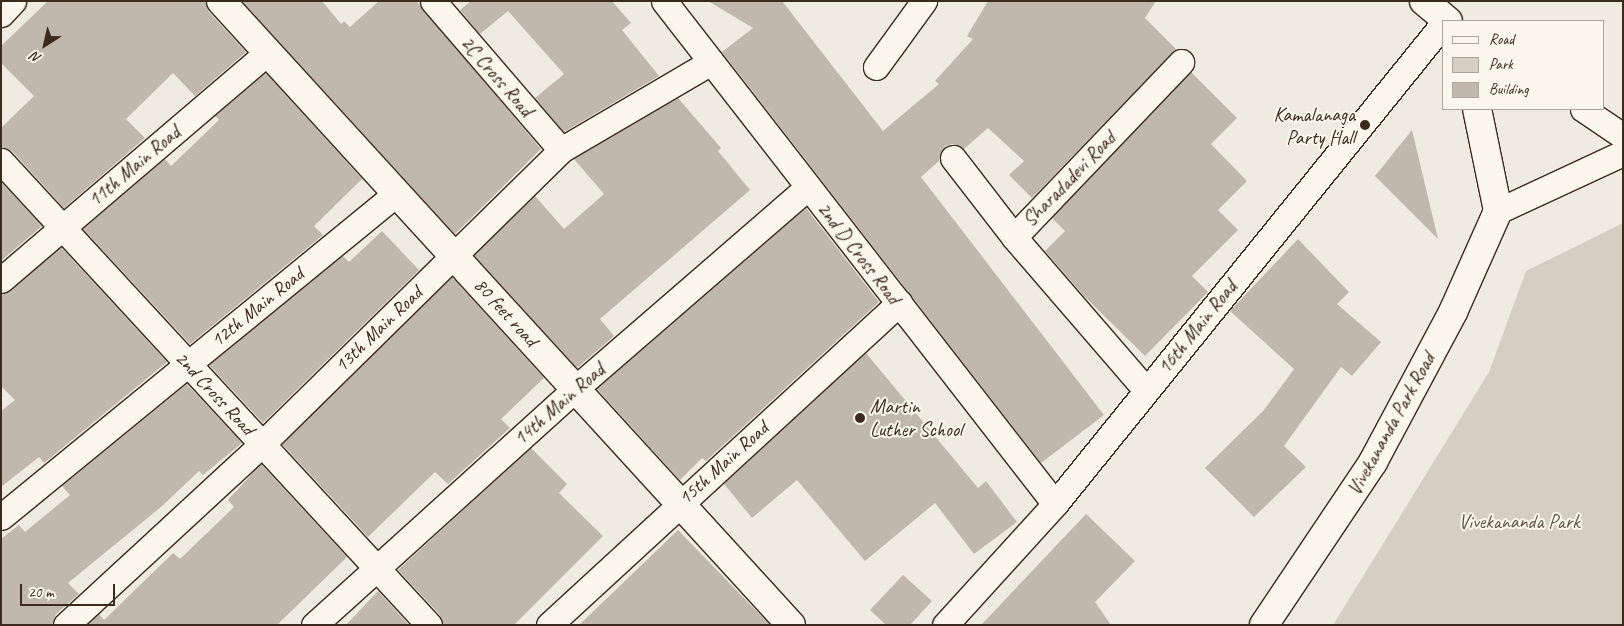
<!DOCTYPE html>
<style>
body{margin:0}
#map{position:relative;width:1624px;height:626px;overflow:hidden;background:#f0ebe0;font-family:Caveat,sans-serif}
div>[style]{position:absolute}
.green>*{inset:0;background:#d5cec3}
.building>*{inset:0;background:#c0b8ad}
.roads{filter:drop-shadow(1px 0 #3b2a1e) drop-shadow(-1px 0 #3b2a1e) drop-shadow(0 1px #3b2a1e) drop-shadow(0 -1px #3b2a1e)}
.street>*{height:25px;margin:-12.5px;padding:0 12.5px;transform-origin:12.5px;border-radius:12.5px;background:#fbf7ec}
.secondary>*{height:28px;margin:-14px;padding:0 14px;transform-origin:14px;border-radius:14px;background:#fbf7ec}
.dots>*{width:14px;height:14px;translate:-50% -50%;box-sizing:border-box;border:2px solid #fbf7ec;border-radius:50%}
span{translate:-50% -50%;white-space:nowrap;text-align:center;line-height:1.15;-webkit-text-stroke:4px #fbf7ec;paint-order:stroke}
.street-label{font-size:20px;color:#3b2a1e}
.poi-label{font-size:20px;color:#3b2a1e}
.right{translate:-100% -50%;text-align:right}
.left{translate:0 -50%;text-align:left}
.park-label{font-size:20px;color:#625347}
.frame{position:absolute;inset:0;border:2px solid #3b2a1e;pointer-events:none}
.legend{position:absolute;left:1442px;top:20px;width:162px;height:90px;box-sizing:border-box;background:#fbf7ec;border:1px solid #aea59a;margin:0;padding:6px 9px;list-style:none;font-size:15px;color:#3b2a1e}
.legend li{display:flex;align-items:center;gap:10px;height:25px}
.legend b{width:25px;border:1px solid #aea59a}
.north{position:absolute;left:20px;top:20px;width:50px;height:50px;-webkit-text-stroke:4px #fbf7ec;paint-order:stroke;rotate:215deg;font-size:14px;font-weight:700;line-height:20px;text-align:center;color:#3b2a1e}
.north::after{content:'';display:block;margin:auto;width:18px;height:22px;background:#3b2a1e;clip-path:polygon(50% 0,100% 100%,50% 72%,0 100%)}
.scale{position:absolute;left:20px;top:584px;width:95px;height:22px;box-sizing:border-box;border:2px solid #3b2a1e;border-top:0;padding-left:6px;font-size:15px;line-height:18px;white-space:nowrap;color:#3b2a1e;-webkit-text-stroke:4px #fbf7ec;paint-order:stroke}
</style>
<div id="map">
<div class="green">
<div style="clip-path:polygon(1623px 223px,1623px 625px,1333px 625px,1489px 372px,1526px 271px)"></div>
</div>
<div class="building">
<div style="clip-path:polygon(48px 1px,206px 1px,209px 12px,246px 52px,195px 96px,173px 73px,126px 119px,145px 138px,64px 208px,12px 151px,1px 147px,1px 128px,34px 96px,1px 63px,1px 46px)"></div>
<div style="clip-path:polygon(242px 1px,322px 1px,341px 24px,344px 21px,350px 27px,379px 1px,416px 1px,541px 149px,455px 234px)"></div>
<div style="clip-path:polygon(471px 1px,612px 1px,631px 23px,622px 30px,659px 76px,564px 132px,535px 98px,564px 74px,508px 11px,480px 34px,460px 10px)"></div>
<div style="clip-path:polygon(708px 1px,782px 1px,883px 131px,939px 84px,935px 81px,973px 39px,967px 36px,988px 1px,1156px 1px,1145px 18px,1176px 49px,1032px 198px,1009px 175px,1024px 161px,988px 128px,964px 149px,952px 144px,945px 146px,939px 161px,921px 177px,1104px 415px,1041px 463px,722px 52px,753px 28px)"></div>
<div style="clip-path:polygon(1191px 72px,1237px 118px,1211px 144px,1247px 181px,1218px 210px,1238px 230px,1192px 276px,1208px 292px,1145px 356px,1084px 296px,1045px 251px,1065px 231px,1052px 218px)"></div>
<div style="clip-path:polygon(266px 73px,362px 179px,314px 226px,323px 235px,190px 344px,83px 229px,165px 159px,171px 166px,219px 120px,215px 116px)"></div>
<div style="clip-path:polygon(678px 98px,721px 148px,718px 151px,750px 190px,600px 319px,614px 336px,577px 368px,474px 255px,535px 196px,564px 229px,604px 194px,574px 159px)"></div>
<div style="clip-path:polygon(1412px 130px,1438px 239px,1375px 176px)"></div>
<div style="clip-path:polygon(1px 182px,42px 226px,1px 261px)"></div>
<div style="clip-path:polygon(806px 208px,879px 302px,706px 461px,702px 458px,680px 480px,597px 389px)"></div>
<div style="clip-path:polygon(382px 231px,419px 270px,263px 423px,209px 365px,343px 256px,349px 262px)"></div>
<div style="clip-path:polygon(1298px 239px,1349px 292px,1337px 304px,1381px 342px,1352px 376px,1341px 367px,1284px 446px,1306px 467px,1254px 517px,1205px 468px,1264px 410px,1294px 369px,1230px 311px)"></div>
<div style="clip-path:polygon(61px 247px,167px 362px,44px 463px,39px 457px,1px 487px,1px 411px,15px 400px,1px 386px,1px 294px,10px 291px)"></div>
<div style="clip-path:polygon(452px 277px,544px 378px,501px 419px,510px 428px,448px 484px,435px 472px,368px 537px,282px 444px)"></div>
<div style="clip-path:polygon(866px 353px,978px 488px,986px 481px,1017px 522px,974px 554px,935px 503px,865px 561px,797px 480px,752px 518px,724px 484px)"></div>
<div style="clip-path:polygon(187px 384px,242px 443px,203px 475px,199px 471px,161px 507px,68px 583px,79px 594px,56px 614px,52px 625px,1px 625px,1px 539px,19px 525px,25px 532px,70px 495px,62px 486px)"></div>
<div style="clip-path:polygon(531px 448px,567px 484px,559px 493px,603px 536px,514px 625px,443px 625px,440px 615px,398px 570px)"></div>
<div style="clip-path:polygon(261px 464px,347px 557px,277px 625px,87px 625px,99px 614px,104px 620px,173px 553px,180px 559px,234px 507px,228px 500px)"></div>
<div style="clip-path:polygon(1086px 514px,1135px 561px,1095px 602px,1111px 625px,981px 625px)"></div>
<div style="clip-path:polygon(678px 530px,770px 625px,579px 625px)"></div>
<div style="clip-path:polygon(903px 575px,932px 601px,910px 625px,886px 625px,870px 610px)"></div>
<div style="clip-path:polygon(378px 591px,409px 625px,346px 625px)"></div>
</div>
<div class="roads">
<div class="street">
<div style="left:433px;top:1px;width:196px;rotate:49.3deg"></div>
<div style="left:664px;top:1px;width:637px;rotate:52.14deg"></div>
<div style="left:1px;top:14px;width:18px;rotate:-47deg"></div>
<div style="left:876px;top:67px;width:82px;rotate:-54deg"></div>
<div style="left:1583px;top:109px;width:48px;rotate:34deg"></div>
<div style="left:953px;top:158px;width:100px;rotate:52.3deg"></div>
<div style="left:1px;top:161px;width:631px;rotate:47.31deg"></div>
<div style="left:1498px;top:211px;width:138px;rotate:-24.9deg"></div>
<div style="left:1px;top:280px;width:351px;rotate:-40.5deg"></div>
<div style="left:1146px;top:390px;width:202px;rotate:-130.8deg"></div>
<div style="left:1014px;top:237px;width:242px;rotate:-46.3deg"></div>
<div style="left:1px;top:517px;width:512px;rotate:-39.29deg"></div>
<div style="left:66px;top:625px;width:267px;rotate:-42.7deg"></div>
<div style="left:262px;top:444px;width:419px;rotate:-44.5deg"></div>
<div style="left:561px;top:150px;width:174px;rotate:-30.4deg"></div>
<div style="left:314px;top:625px;width:353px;rotate:-42.1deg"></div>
<div style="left:576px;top:388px;width:307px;rotate:-40.9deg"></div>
<div style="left:549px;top:625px;width:476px;rotate:-42.6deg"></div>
<div style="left:945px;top:625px;width:164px;rotate:-47.7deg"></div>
<div style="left:1055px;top:504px;width:617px;rotate:-51.05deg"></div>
</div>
<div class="secondary">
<div style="left:221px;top:1px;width:845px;rotate:47.59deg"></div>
<div style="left:1424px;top:1px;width:31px;rotate:40deg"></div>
<div style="left:1264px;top:625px;width:196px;rotate:-56.2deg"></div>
<div style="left:1373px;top:462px;width:170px;rotate:-61.9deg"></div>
<div style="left:1453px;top:312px;width:111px;rotate:-66deg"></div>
<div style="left:1498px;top:211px;width:104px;rotate:-101.6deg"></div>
</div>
</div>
<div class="dots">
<div style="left:1365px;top:125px;background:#3b2a1e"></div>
<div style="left:860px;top:418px;background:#3b2a1e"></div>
</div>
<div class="street-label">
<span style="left:497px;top:76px;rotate:49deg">2C Cross Road</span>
<span style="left:134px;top:166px;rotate:-40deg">11th Main Road</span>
<span style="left:1069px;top:179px;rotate:-46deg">Sharadadevi Road</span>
<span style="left:859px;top:253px;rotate:52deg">2nd D Cross Road</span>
<span style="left:257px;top:307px;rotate:-39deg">12th Main Road</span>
<span style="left:506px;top:312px;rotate:48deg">80 feet road</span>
<span style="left:1197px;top:327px;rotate:-51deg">16th Main Road</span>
<span style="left:378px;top:329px;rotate:-44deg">13th Main Road</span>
<span style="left:215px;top:393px;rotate:47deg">2nd Cross Road</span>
<span style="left:559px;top:404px;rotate:-41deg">14th Main Road</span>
<span style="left:1391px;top:424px;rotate:-61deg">Vivekananda Park Road</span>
<span style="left:723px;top:463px;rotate:-42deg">15th Main Road</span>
</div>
<div class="poi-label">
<span class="right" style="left:1355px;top:126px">Kamalanaga<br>Party Hall</span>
<span class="left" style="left:870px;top:418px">Martin<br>Luther School</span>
</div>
<div class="park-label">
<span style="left:1519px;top:521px">Vivekananda Park</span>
</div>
<div class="frame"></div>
<ul class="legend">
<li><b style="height:6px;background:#fbf7ec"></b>Road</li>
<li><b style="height:14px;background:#d5cec3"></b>Park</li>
<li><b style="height:14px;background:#c0b8ad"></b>Building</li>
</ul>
<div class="north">N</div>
<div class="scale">20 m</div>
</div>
